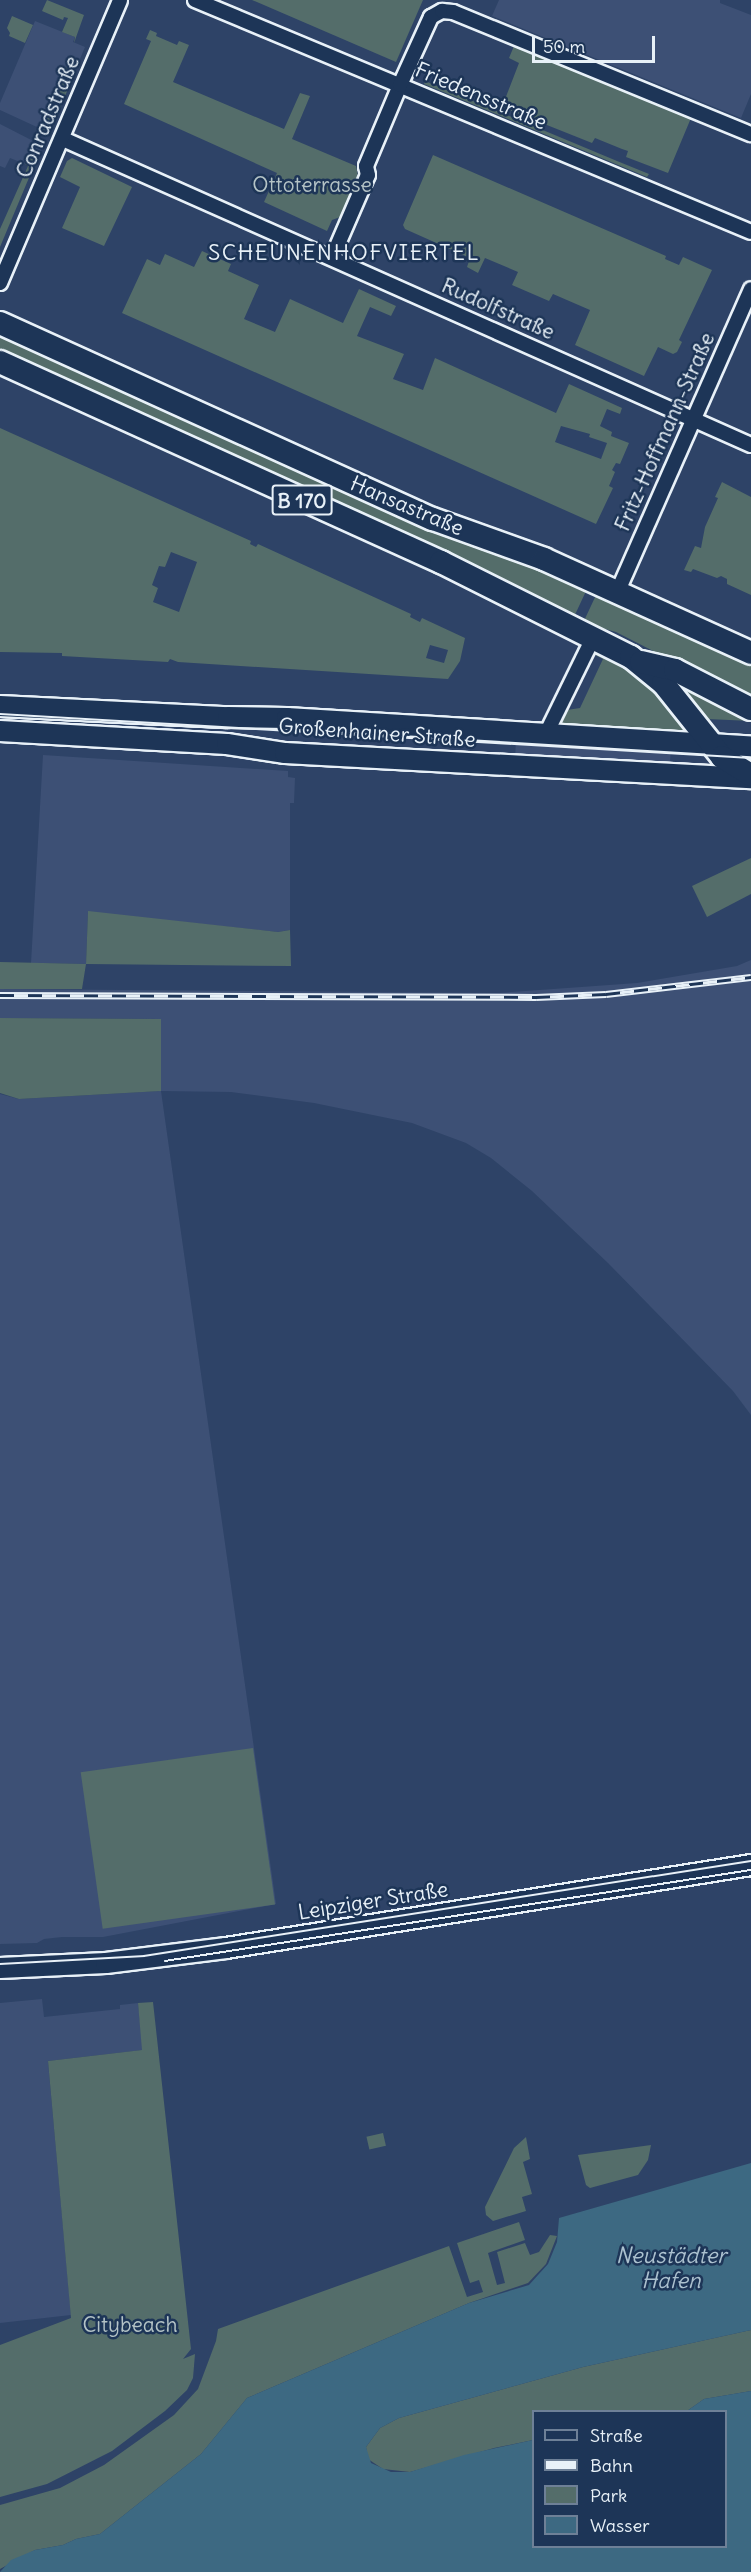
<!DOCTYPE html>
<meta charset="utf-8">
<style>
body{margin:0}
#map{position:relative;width:751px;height:2572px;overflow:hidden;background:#2e4367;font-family:Delius,sans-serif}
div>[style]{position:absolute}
.built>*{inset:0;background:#3d5075;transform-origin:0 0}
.green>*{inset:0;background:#546d6a;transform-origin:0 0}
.water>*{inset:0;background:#3d6982}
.roads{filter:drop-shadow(2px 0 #e8f1f8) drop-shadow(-2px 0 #e8f1f8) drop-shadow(0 2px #e8f1f8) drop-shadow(0 -2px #e8f1f8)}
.street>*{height:14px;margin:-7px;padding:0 7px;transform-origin:7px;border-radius:7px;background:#1d3557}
.secondary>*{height:20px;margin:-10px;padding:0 10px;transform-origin:10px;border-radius:10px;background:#1d3557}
.primary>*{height:22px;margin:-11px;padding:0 11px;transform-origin:11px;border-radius:11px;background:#1d3557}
.tram>*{height:1.5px;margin:-0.75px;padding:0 0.75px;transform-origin:0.75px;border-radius:0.75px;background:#e8f1f8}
.rail>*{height:7px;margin-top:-3.5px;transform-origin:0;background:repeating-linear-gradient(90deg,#1d3557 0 14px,#e8f1f8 0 28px);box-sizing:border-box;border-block:2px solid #e8f1f8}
span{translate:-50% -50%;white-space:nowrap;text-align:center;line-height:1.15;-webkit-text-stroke:5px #1d3557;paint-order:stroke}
.shield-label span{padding:2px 4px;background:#1d3557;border:2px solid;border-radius:4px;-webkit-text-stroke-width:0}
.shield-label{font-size:20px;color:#e8f1f8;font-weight:700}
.street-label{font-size:21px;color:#e8f1f8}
.park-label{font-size:21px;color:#b4c3c6}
.neighbourhood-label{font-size:22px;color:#e8f1f8;letter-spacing:1.5px}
.water-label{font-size:22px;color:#acc1cf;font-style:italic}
.legend{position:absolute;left:532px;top:2410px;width:195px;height:138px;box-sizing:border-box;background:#1d3557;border:2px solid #6e8097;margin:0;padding:8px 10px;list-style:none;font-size:18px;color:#e8f1f8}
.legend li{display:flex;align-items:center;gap:12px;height:30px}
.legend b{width:30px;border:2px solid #6e8097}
.scale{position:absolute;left:532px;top:36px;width:123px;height:27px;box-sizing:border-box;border:3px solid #e8f1f8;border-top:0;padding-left:8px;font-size:18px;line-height:21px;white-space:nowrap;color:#e8f1f8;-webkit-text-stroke:4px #1d3557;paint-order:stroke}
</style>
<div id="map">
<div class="built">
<div style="clip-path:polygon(499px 0,720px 0,720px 3px,751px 15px,751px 94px,741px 118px,492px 16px)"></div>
<div style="clip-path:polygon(35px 21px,75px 37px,73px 42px,85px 47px,75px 71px,65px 67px,39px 128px,0 110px,0 103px)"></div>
<div style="clip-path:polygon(0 124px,43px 146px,36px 161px,28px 157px,25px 164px,10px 158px,5px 168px,0 166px)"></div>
<div style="left:516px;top:740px;width:155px;height:16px;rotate:3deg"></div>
<div style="clip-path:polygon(43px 755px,288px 771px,288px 777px,295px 778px,294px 803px,290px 803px,290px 930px,278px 932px,88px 912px,86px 964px,31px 963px)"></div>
<div style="clip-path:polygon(751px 960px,751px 1415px,733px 1391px,608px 1263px,532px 1191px,491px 1158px,466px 1143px,412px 1123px,314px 1103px,231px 1092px,161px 1091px,276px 1904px,103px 1937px,62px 1937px,44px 1939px,37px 1943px,0 1944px,0 1094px,19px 1099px,160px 1091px,160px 1019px,0 1018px,0 989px,499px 993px,637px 983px,737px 966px)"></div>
<div style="clip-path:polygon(42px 1999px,44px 2017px,120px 2009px,120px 2005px,138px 2003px,143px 2050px,48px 2061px,71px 2315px,0 2323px,0 2003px)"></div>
</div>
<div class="green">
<div style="clip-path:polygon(47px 0,84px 15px,74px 43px,75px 37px,62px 32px,68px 18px,64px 17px,63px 20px,42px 11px)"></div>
<div style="clip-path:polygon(252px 0,423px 0,396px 62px)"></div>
<div style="clip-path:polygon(12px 16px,33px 25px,25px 43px,9px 36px,10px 33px,7px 28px)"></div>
<div style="clip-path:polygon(150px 30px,157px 33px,156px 36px,177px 45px,179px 41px,189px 45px,173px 82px,284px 129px,300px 93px,310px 96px,292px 139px,356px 166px,359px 181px,343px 216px,332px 220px,327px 231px,264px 202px,277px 173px,124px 104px,151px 41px,146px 39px)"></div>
<div style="clip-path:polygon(514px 46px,691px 118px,668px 173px,626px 157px,628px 151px,622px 149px,595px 138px,592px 143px,502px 107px,519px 63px,509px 58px)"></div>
<div style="left:65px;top:67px;width:11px;height:66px;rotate:22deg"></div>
<div style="clip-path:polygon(425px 81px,617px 161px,649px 174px,647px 177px,424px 84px)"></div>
<div style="clip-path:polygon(433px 155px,666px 256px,665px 259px,679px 265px,683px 257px,712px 270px,679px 340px,682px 342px,677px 352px,673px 354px,658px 347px,644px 376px,575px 345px,590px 310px,553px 294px,549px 301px,512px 285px,518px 272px,485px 258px,478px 273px,467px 267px,470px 258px,405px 229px,403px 225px)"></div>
<div style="clip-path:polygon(28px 157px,36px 161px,0 247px,0 229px,28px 166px,25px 164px)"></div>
<div style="clip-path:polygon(72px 158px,132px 187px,104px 246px,62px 228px,80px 187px,60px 177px,67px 161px)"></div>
<div style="clip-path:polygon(evenodd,202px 251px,231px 264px,228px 271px,259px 285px,244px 319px,275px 332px,290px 299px,343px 323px,359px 289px,396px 306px,391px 316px,370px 307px,357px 336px,404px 354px,393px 379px,423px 390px,435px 358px,556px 413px,569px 384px,622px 408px,620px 414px,607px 409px,600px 426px,612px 432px,611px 436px,629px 443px,620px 464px,616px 463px,612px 470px,615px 472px,609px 486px,613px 488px,596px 524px,122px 313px,147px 259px,160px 265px,165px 254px,194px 267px,202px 251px,561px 426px,590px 434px,589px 437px,607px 443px,601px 459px,555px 442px,561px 426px)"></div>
<div style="clip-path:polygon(0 332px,529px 565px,587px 589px,573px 619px,0 353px)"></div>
<div style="clip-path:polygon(evenodd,0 428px,251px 541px,250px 544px,256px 547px,258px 544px,411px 614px,410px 617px,420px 622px,422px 618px,465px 638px,460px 661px,448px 679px,178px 662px,170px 659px,168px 662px,62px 656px,62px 653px,0 652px,0 428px,171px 552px,197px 562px,179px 612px,153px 602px,158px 588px,152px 585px,159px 566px,165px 567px,171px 552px,0 428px,430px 645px,448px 650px,444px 663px,426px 658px,430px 645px)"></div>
<div style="clip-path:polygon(722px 482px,751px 497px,751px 595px,727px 584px,727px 579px,721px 576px,717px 578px,693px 569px,691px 572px,684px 570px,695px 546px,701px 548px,705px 527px,718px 498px,715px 497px)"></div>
<div style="clip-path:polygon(597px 593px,751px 662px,751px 701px,616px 632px,583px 623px)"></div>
<div style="clip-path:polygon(595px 649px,645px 678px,688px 732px,563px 727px,561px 725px,567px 710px,580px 708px,603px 659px,593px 654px)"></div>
<div style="clip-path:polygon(682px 685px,751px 715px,751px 721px,707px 719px)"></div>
<div style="clip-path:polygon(751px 858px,751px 894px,707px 917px,692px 886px)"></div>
<div style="clip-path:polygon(88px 911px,278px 932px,290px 930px,291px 966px,86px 964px,82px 989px,0 989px,0 962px,86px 964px)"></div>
<div style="clip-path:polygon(0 1018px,161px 1019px,161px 1091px,19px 1099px,0 1093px)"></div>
<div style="left:253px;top:1748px;width:158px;height:174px;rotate:82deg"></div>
<div style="clip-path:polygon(153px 2002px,191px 2349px,183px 2359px,195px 2354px,193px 2378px,187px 2390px,165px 2411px,112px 2451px,47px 2484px,0 2497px,0 2345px,71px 2318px,48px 2061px,142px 2050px,138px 2003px)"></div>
<div style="left:383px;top:2133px;width:13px;height:17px;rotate:77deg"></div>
<div style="clip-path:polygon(526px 2137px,530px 2159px,523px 2162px,532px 2194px,522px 2197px,526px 2211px,493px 2221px,486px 2215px,485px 2207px,514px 2148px)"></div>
<div style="clip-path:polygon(651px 2145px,648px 2160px,638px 2175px,590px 2188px,586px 2185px,578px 2155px)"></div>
<div style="clip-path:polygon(519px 2222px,525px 2240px,488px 2253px,497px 2285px,505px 2283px,497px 2252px,525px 2243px,530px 2255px,539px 2252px,550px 2235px,557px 2236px,546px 2264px,528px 2283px,469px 2303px,247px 2398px,201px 2454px,100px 2534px,76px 2539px,63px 2545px,35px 2550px,0 2569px,0 2505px,60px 2488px,104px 2465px,174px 2415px,198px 2389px,216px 2341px,218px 2329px,449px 2246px,467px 2297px,483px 2292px,479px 2280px,470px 2283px,457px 2243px)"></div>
<div style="clip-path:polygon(751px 2330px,751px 2391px,704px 2399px,687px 2411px,534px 2412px,533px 2440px,494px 2448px,410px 2472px,383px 2469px,368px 2459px,366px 2447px,380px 2428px,399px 2418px,583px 2367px)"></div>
</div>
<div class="water">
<div style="clip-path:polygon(751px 2163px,751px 2330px,583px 2367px,399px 2418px,380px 2428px,366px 2447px,371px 2463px,391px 2472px,410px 2472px,464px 2455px,533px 2440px,534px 2546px,726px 2546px,726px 2412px,687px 2411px,704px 2399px,751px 2391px,751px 2572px,0 2572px,11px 2560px,35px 2550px,63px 2545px,76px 2539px,100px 2534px,201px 2454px,247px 2398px,469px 2303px,529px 2285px,548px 2264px,557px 2242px,559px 2218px)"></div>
</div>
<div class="roads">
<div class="street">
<div style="left:195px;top:0;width:602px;rotate:22.65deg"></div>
<div style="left:63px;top:139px;width:753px;rotate:23.98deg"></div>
<div style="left:332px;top:258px;width:90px;rotate:-66.6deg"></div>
<div style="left:368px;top:175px;width:9px;rotate:-103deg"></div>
<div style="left:366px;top:166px;width:88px;rotate:-67.2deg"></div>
<div style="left:400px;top:85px;width:75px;rotate:-65.5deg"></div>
<div style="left:431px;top:17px;width:13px;rotate:-29deg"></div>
<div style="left:442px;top:11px;width:11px;rotate:5deg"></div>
<div style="left:453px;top:12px;width:322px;rotate:22.3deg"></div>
<div style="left:0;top:283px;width:307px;rotate:-67deg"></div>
<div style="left:617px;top:593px;width:332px;rotate:-66.2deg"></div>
<div style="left:546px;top:734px;width:107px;rotate:-63.9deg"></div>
</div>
<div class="secondary">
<div style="left:0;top:706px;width:228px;rotate:2.8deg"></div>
<div style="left:228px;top:717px;width:59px;rotate:1deg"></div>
<div style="left:287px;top:718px;width:465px;rotate:3.5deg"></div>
<div style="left:0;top:731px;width:227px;rotate:3.3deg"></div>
<div style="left:227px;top:744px;width:59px;rotate:8.8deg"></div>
<div style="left:285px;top:753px;width:467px;rotate:3.1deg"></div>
<div style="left:0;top:1968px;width:106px;rotate:-2.7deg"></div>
<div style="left:106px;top:1963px;width:121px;rotate:-7.1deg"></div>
<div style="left:226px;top:1948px;width:532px;rotate:-8.98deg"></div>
</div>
<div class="primary">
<div style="left:0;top:323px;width:475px;rotate:24.4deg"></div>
<div style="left:433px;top:519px;width:118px;rotate:19.8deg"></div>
<div style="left:544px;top:559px;width:227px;rotate:24.4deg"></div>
<div style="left:0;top:362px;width:484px;rotate:24.4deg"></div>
<div style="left:441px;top:562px;width:212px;rotate:26.6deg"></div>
<div style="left:631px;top:657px;width:41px;rotate:39.1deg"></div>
<div style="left:663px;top:683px;width:95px;rotate:51.4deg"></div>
<div style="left:722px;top:757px;width:34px;rotate:32deg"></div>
<div style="left:641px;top:662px;width:35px;rotate:13deg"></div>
<div style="left:675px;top:670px;width:85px;rotate:27.2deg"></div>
</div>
</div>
<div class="tram">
<div style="left:0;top:714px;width:752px;rotate:3.35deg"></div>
<div style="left:165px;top:1961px;width:593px;rotate:-8.83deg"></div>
<div style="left:0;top:1964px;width:144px;rotate:-3.2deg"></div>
<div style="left:144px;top:1956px;width:614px;rotate:-8.9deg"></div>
</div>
<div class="rail">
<div style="left:0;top:995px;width:536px;rotate:0.21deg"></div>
<div style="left:536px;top:997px;width:70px;rotate:-2.5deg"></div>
<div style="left:606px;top:994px;width:146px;rotate:-6.7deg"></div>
</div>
<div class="shield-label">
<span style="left:302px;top:500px">B 170</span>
</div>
<div class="street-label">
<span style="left:481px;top:96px;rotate:23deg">Friedensstraße</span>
<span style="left:48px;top:117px;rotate:-67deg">Conradstraße</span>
<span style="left:498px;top:309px;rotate:24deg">Rudolfstraße</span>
<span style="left:665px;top:432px;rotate:-66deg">Fritz-Hoffmann-Straße</span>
<span style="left:407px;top:506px;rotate:23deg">Hansastraße</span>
<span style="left:377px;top:733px;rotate:4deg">Großenhainer Straße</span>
<span style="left:373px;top:1901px;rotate:-9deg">Leipziger Straße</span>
</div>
<div class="park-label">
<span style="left:312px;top:185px">Ottoterrasse</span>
<span style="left:130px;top:2325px">Citybeach</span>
</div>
<div class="neighbourhood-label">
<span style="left:344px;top:253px">SCHEUNENHOFVIERTEL</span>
</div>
<div class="water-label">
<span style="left:671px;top:2268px">Neustädter<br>Hafen</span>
</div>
<ul class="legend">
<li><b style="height:8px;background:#1d3557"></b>Straße</li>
<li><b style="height:8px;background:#e8f1f8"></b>Bahn</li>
<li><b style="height:16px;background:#546d6a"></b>Park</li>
<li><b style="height:16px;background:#3d6982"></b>Wasser</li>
</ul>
<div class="scale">50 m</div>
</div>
